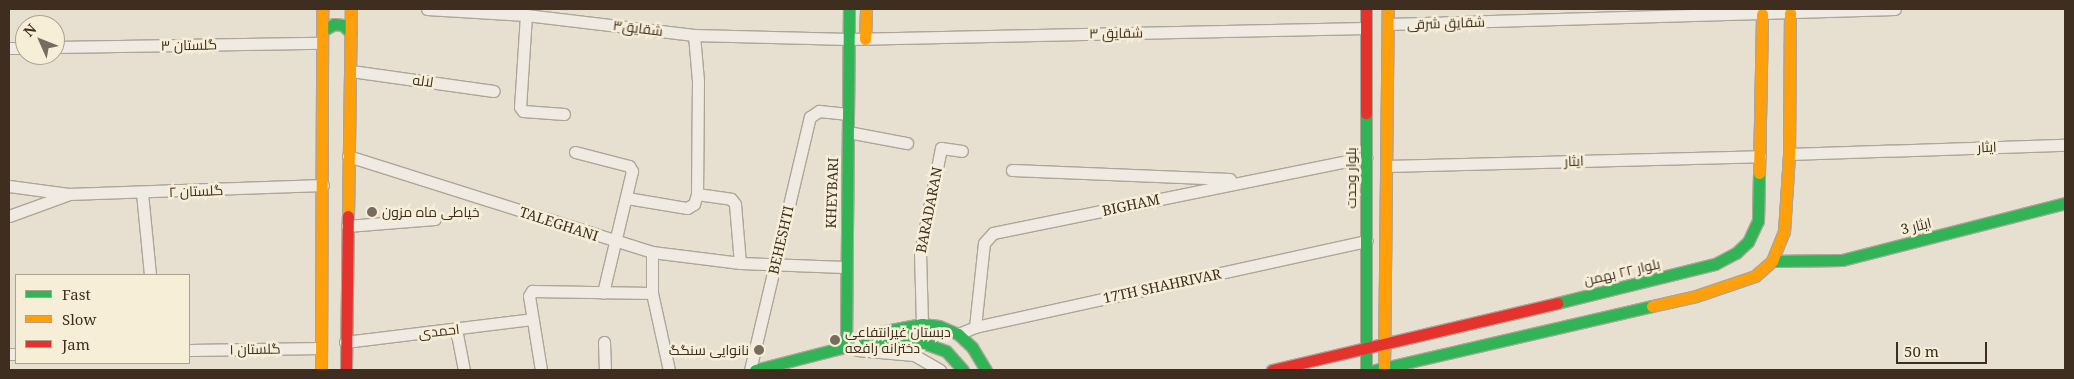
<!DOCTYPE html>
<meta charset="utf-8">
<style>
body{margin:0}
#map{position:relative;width:2074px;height:379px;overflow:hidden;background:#e7e0d1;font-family:"Noto Serif",Cairo,serif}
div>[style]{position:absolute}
.roads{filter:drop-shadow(1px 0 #ada599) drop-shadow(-1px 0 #ada599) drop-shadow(0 1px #ada599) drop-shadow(0 -1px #ada599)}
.street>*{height:11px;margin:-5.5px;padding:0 5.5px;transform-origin:5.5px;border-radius:5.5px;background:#efebe3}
.fast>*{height:11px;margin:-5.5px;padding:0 5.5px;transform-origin:5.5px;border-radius:5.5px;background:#30b455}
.slow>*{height:11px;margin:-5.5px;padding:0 5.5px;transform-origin:5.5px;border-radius:5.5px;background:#ff9f0a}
.jam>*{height:11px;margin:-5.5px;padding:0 5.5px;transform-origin:5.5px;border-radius:5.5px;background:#e5322d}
.dots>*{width:14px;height:14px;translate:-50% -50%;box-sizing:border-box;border:2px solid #f7eed8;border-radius:50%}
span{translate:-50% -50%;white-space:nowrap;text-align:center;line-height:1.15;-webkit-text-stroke:5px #f7eed8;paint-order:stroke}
.street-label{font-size:14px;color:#3d2e20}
.poi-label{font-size:14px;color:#3d2e20}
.left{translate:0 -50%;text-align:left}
.right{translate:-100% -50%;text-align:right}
.frame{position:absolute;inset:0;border:10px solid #3d2e20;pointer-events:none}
.legend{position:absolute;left:15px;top:274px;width:175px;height:90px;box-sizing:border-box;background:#f7eed8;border:1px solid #ada18e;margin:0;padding:6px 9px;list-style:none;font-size:15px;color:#3d2e20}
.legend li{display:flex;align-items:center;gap:10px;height:25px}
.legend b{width:25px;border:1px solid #ada18e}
.north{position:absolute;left:15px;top:15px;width:50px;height:50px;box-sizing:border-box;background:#f7eed8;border:1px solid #ada18e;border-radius:50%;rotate:314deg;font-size:14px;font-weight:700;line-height:20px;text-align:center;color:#3d2e20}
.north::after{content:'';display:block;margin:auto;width:18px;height:22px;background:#786c5e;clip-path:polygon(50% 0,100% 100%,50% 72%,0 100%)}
.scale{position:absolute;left:1896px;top:342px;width:91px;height:22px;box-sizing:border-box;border:2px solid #3d2e20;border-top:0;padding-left:6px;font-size:15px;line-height:18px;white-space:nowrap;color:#3d2e20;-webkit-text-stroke:4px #f7eed8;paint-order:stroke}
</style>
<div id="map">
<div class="roads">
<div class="street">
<div style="left:427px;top:9px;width:99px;rotate:3.5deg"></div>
<div style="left:526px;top:15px;width:169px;rotate:6.8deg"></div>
<div style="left:694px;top:35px;width:155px;rotate:1.5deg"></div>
<div style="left:849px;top:39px;width:517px;rotate:-1.22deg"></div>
<div style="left:526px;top:15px;width:92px;rotate:93.7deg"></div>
<div style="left:520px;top:107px;width:5px;rotate:53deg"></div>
<div style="left:523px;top:111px;width:41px;rotate:4.2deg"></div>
<div style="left:1388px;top:24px;width:507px;rotate:-1.69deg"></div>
<div style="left:694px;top:35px;width:46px;rotate:85deg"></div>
<div style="left:698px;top:81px;width:113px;rotate:90.5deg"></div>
<div style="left:55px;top:47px;width:267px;rotate:-0.9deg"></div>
<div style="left:9px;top:48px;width:16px"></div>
<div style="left:351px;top:71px;width:144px;rotate:8deg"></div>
<div style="left:848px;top:132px;width:60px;rotate:10.6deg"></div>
<div style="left:575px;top:152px;width:56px;rotate:14.5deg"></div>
<div style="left:629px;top:166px;width:6px;rotate:59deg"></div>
<div style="left:632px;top:171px;width:125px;rotate:103.4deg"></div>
<div style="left:1789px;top:154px;width:276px;rotate:-1.9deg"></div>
<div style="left:348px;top:156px;width:319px;rotate:17.5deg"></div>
<div style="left:652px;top:252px;width:89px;rotate:7.1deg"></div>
<div style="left:740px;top:263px;width:104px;rotate:2.2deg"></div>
<div style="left:1387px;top:166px;width:373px;rotate:-1.5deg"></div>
<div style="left:1012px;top:170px;width:218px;rotate:2.4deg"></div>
<div style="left:9px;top:186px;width:60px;rotate:7.7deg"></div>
<div style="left:68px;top:194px;width:255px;rotate:-2deg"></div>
<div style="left:142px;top:193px;width:82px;rotate:84.4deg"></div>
<div style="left:627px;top:198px;width:61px;rotate:9.5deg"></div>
<div style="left:687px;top:208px;width:8px;rotate:-30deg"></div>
<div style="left:694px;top:204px;width:10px;rotate:-73deg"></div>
<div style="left:697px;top:194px;width:34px;rotate:8deg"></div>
<div style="left:731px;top:199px;width:6px;rotate:51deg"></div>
<div style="left:735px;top:204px;width:59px;rotate:85.2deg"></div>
<div style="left:9px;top:216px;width:62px;rotate:-19.9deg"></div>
<div style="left:347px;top:226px;width:88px;rotate:-4.5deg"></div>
<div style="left:652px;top:252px;width:41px;rotate:90deg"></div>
<div style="left:652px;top:293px;width:79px;rotate:77.6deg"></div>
<div style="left:922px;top:324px;width:71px;rotate:-91.6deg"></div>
<div style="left:920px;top:253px;width:107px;rotate:-78.7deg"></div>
<div style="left:941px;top:148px;width:21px;rotate:8deg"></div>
<div style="left:975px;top:327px;width:84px;rotate:-83.9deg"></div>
<div style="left:984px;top:243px;width:13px;rotate:-48deg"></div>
<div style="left:993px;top:233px;width:381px;rotate:-11.5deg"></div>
<div style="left:456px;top:329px;width:42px;rotate:79deg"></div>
<div style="left:958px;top:334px;width:18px;rotate:-22deg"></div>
<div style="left:975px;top:327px;width:401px;rotate:-12.4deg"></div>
<div style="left:345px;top:342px;width:188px;rotate:-7deg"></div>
<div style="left:604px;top:342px;width:28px;rotate:88deg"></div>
<div style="left:189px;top:350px;width:132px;rotate:-0.9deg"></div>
<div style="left:857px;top:350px;width:57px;rotate:5deg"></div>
<div style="left:914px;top:355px;width:30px;rotate:30deg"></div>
<div style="left:9px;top:354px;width:7px"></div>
<div style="left:541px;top:370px;width:75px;rotate:-99.2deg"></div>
<div style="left:529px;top:296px;width:6px;rotate:-59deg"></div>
<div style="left:532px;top:291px;width:120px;rotate:1deg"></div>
<div style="left:750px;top:370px;width:260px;rotate:-76.7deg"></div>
<div style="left:810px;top:117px;width:11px;rotate:-34deg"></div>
<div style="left:819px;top:111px;width:29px;rotate:6deg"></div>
</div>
<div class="fast">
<div style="left:322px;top:31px;width:14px;rotate:-30deg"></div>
<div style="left:334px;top:24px;width:9px;rotate:6deg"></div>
<div style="left:343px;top:25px;width:11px;rotate:45deg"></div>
<div style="left:1366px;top:113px;width:257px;rotate:90deg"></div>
<div style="left:1772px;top:261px;width:70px;rotate:-0.8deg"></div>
<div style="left:1842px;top:260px;width:230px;rotate:-14.3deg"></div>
<div style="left:1557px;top:303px;width:163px;rotate:-13.9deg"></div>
<div style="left:1715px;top:264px;width:24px;rotate:-28deg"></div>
<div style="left:1736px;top:253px;width:16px;rotate:-43deg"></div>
<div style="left:1748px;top:242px;width:23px;rotate:-65deg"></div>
<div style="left:1758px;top:221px;width:48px;rotate:-88.8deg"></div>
<div style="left:880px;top:332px;width:43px;rotate:-10.8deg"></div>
<div style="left:922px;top:324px;width:17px;rotate:7deg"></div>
<div style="left:939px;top:326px;width:21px;rotate:23deg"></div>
<div style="left:958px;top:334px;width:19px;rotate:43deg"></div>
<div style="left:972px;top:347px;width:27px;rotate:59deg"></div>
<div style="left:846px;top:347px;width:338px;rotate:-89.5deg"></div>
<div style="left:755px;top:370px;width:104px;rotate:-14.4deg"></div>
<div style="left:856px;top:344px;width:54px;rotate:-6.3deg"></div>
<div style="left:910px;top:338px;width:38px;rotate:20deg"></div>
<div style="left:946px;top:351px;width:25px;rotate:48deg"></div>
<div style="left:1375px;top:370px;width:284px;rotate:-13deg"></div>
</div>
<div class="slow">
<div style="left:865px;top:39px;width:30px;rotate:-88deg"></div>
<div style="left:1759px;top:173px;width:159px;rotate:-88.9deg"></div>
<div style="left:348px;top:216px;width:207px;rotate:-89.2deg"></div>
<div style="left:1652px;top:306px;width:45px;rotate:-12.8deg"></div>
<div style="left:1696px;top:296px;width:62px;rotate:-18.7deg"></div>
<div style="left:1755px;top:276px;width:23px;rotate:-41deg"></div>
<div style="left:1772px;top:261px;width:31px;rotate:-68deg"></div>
<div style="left:1784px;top:232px;width:78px;rotate:-86.3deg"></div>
<div style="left:1789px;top:154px;width:141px;rotate:-89.6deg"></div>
<div style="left:1384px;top:368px;width:359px;rotate:-89.4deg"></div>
<div style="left:321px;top:370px;width:361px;rotate:-89.8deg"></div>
</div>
<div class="jam">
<div style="left:1366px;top:9px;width:104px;rotate:90deg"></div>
<div style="left:346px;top:370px;width:154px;rotate:-89.3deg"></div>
<div style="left:1272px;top:370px;width:293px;rotate:-13.2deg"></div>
</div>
</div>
<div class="dots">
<div style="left:372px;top:212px;background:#786c5e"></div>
<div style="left:835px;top:340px;background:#786c5e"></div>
<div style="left:759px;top:350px;background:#786c5e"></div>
</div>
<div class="street-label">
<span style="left:1446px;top:23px;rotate:-2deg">شقایق شرقی</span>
<span style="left:638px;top:28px;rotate:7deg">شقایق۳</span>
<span style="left:1116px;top:33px;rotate:-1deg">شقایق ۳</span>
<span style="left:189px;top:45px;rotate:-1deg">گلستان ۳</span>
<span style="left:423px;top:81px;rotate:8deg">لاله</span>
<span style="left:1987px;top:147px;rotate:-2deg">ایثار</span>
<span style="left:1574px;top:161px;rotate:-2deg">ایثار</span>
<span style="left:1351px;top:178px;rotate:-90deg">بلوار وحدت</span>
<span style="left:196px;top:191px;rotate:-2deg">گلستان ۲</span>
<span style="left:832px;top:193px;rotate:-88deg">KHEYBARI</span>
<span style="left:1131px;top:205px;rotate:-12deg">BIGHAM</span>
<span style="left:929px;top:210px;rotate:-79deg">BARADARAN</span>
<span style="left:559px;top:224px;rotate:18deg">TALEGHANI</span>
<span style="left:1916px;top:226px;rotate:-14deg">ایثار 3</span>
<span style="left:781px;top:240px;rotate:-77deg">BEHESHTI</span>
<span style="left:1622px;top:272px;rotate:-13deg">بلوار ۲۲ بهمن</span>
<span style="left:1162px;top:286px;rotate:-12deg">17TH SHAHRIVAR</span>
<span style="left:439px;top:331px;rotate:-6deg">احمدی</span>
<span style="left:255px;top:349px;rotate:-1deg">گلستان ۱</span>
</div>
<div class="poi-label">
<span class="left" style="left:382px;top:212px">خیاطی ماه مزون</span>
<span class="left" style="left:845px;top:340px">دبستان غیرانتفاعی<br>دخترانه رافعه</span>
<span class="right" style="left:749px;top:350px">نانوایی سنگگ</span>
</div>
<div class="frame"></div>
<ul class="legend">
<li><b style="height:6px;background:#30b455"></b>Fast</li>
<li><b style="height:6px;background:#ff9f0a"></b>Slow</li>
<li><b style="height:6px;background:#e5322d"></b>Jam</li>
</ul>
<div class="north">N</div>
<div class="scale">50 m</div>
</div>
